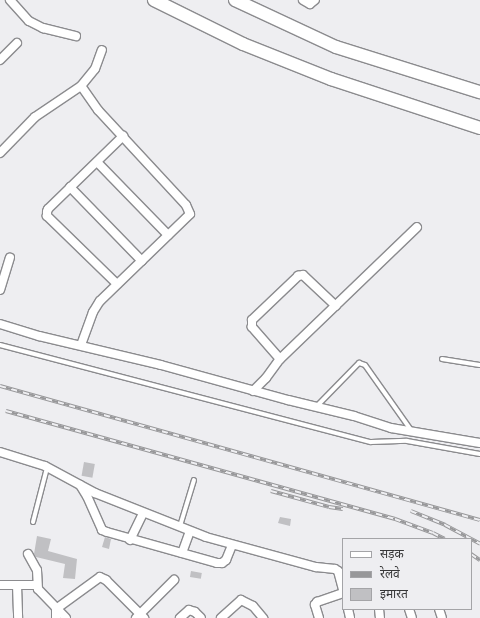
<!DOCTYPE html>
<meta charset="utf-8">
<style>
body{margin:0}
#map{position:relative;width:480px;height:618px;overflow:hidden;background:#eeeef1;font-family:"PT Serif","Noto Sans Devanagari",serif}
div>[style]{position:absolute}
.building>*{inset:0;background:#c0c0c3;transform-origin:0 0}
.roads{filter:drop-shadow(1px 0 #8b8b8e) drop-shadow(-1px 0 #8b8b8e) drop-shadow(0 1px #8b8b8e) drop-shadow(0 -1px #8b8b8e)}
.lane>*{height:4px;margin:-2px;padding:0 2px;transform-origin:2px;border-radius:2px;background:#fff}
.street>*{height:8px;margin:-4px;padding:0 4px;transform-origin:4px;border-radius:4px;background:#fff}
.secondary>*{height:12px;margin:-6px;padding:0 6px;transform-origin:6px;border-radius:6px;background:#fff}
.rail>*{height:3.5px;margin-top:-1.75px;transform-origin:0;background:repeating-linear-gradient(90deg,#eeeef1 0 6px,#979799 0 12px);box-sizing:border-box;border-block:1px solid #979799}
span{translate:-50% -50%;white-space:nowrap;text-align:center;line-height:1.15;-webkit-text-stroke:3.5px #eeeef1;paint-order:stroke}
.legend{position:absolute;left:342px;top:538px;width:130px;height:72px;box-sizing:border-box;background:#eeeef1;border:1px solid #a4a4a7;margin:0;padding:5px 7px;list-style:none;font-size:12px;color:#363637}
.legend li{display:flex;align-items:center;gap:8px;height:20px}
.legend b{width:20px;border:1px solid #a4a4a7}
</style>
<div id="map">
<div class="building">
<div style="left:84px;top:462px;width:11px;height:14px;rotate:10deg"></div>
<div style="clip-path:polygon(280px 517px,291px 519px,290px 526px,278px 523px)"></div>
<div style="clip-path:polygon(37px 536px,51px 539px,48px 551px,77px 559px,75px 579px,63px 578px,65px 564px,36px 557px,34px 554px)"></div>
<div style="clip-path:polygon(105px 537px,111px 539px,109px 549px,102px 547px)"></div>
<div style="left:191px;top:571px;width:11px;height:6px;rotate:10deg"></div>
</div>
<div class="roads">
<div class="lane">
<div style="left:0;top:345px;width:383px;rotate:14.7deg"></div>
<div style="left:371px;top:442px;width:36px;rotate:-2deg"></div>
<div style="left:407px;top:441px;width:74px;rotate:10.1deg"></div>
<div style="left:442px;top:359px;width:38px;rotate:9deg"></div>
<div style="left:316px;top:407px;width:62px;rotate:-45.7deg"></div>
<div style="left:359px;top:363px;width:6px;rotate:18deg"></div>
<div style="left:365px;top:365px;width:80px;rotate:54.7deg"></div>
<div style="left:33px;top:522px;width:56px;rotate:-75.5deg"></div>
<div style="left:180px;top:526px;width:48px;rotate:-73.1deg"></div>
</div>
<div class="street">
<div style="left:10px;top:0;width:28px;rotate:48deg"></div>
<div style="left:29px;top:21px;width:16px;rotate:27deg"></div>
<div style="left:43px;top:28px;width:34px;rotate:14deg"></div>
<div style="left:303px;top:0;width:8px;rotate:30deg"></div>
<div style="left:310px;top:4px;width:6px;rotate:-39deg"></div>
<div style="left:0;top:60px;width:24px;rotate:-45deg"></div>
<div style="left:0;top:153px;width:50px;rotate:-45.8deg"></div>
<div style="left:35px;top:117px;width:55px;rotate:-34deg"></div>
<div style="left:81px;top:86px;width:22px;rotate:-51deg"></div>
<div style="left:95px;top:69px;width:20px;rotate:-70deg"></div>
<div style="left:97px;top:162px;width:102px;rotate:45.8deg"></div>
<div style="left:70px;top:187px;width:103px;rotate:45.8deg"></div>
<div style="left:117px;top:284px;width:98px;rotate:-135.8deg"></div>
<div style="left:47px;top:216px;width:4px;rotate:-90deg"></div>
<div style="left:47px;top:212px;width:3px;rotate:-72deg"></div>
<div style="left:48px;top:209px;width:105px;rotate:-44.2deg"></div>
<div style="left:0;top:290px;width:34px;rotate:-73deg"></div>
<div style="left:0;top:324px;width:41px;rotate:17.1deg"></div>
<div style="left:39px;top:336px;width:125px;rotate:13.4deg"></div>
<div style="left:161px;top:365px;width:132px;rotate:15.4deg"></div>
<div style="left:288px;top:400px;width:68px;rotate:13.6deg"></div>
<div style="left:354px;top:416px;width:39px;rotate:18deg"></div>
<div style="left:391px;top:428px;width:90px;rotate:9.6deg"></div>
<div style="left:81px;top:345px;width:35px;rotate:-70deg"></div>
<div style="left:93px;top:312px;width:13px;rotate:-58deg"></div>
<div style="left:100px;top:301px;width:125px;rotate:-44deg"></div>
<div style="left:190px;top:214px;width:10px;rotate:-114deg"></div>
<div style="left:186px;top:205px;width:129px;rotate:-132.8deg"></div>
<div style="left:98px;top:110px;width:29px;rotate:-125deg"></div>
<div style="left:280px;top:359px;width:43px;rotate:-131.2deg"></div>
<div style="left:252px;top:327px;width:7px;rotate:-90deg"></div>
<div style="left:252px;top:320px;width:64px;rotate:-43.7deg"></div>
<div style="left:298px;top:276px;width:5px;rotate:-11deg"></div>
<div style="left:303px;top:275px;width:45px;rotate:43.2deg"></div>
<div style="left:253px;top:391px;width:18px;rotate:-45deg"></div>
<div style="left:266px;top:378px;width:24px;rotate:-54deg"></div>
<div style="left:280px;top:359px;width:190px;rotate:-43.9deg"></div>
<div style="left:0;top:452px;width:47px;rotate:17.3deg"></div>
<div style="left:45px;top:466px;width:57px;rotate:28.4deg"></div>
<div style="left:95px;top:493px;width:119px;rotate:21.6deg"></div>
<div style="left:206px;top:537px;width:114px;rotate:15.3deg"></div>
<div style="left:316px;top:567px;width:19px;rotate:6deg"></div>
<div style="left:335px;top:569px;width:4px;rotate:34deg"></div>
<div style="left:338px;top:571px;width:20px;rotate:75deg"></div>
<div style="left:80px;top:485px;width:13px;rotate:58deg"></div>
<div style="left:87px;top:496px;width:37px;rotate:66deg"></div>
<div style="left:102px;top:530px;width:5px;rotate:22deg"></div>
<div style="left:107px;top:532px;width:114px;rotate:15.7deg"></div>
<div style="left:217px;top:563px;width:5px"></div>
<div style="left:222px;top:563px;width:5px;rotate:-37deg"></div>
<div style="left:226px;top:560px;width:16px;rotate:-68deg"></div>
<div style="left:130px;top:540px;width:30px;rotate:-64deg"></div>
<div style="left:182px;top:553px;width:23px;rotate:-70deg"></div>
<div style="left:28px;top:554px;width:18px;rotate:61deg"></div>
<div style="left:37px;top:570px;width:19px;rotate:87deg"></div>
<div style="left:38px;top:589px;width:40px;rotate:46deg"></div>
<div style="left:0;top:585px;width:37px"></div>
<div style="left:17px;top:585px;width:33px;rotate:88deg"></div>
<div style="left:348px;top:609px;width:9px;rotate:77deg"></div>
<div style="left:379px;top:609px;width:9px;rotate:84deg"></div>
<div style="left:409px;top:609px;width:9px;rotate:72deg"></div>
<div style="left:439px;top:609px;width:9px;rotate:72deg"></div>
<div style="left:56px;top:618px;width:9px;rotate:-90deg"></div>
<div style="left:56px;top:609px;width:54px;rotate:-36deg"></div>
<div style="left:100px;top:577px;width:7px;rotate:27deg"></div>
<div style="left:106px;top:580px;width:54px;rotate:45deg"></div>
<div style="left:136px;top:618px;width:54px;rotate:-45deg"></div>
<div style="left:180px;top:618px;width:12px;rotate:-42deg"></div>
<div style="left:189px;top:610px;width:6px;rotate:18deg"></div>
<div style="left:195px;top:612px;width:8px;rotate:45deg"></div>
<div style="left:221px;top:618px;width:27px;rotate:-42deg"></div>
<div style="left:241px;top:600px;width:13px;rotate:27deg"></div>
<div style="left:253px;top:606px;width:16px;rotate:50deg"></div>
<div style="left:319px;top:618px;width:14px;rotate:-107deg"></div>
<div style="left:315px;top:605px;width:4px;rotate:-56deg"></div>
<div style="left:317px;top:602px;width:28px;rotate:-19deg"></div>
</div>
<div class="secondary">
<div style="left:154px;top:0;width:99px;rotate:26.3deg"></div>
<div style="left:243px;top:44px;width:95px;rotate:21.7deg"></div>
<div style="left:331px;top:79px;width:157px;rotate:18.2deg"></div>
<div style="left:235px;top:0;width:111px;rotate:25deg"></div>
<div style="left:336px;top:47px;width:151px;rotate:17.4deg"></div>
</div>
</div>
<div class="rail">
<div style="left:0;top:386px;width:498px;rotate:15.6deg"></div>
<div style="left:6px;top:411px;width:404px;rotate:15.5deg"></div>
<div style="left:395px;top:519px;width:40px;rotate:20.2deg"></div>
<div style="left:433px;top:533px;width:13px;rotate:27deg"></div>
<div style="left:271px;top:491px;width:60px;rotate:15.4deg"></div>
<div style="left:329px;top:507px;width:14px;rotate:8deg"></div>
<div style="left:411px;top:511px;width:37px;rotate:22deg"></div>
<div style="left:445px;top:525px;width:40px;rotate:28deg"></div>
<div style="left:471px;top:554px;width:11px;rotate:34deg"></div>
</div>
<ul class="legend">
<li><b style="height:5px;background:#fff"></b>सड़क</li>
<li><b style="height:5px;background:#979799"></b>रेलवे</li>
<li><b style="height:11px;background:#c0c0c3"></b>इमारत</li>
</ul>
</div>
